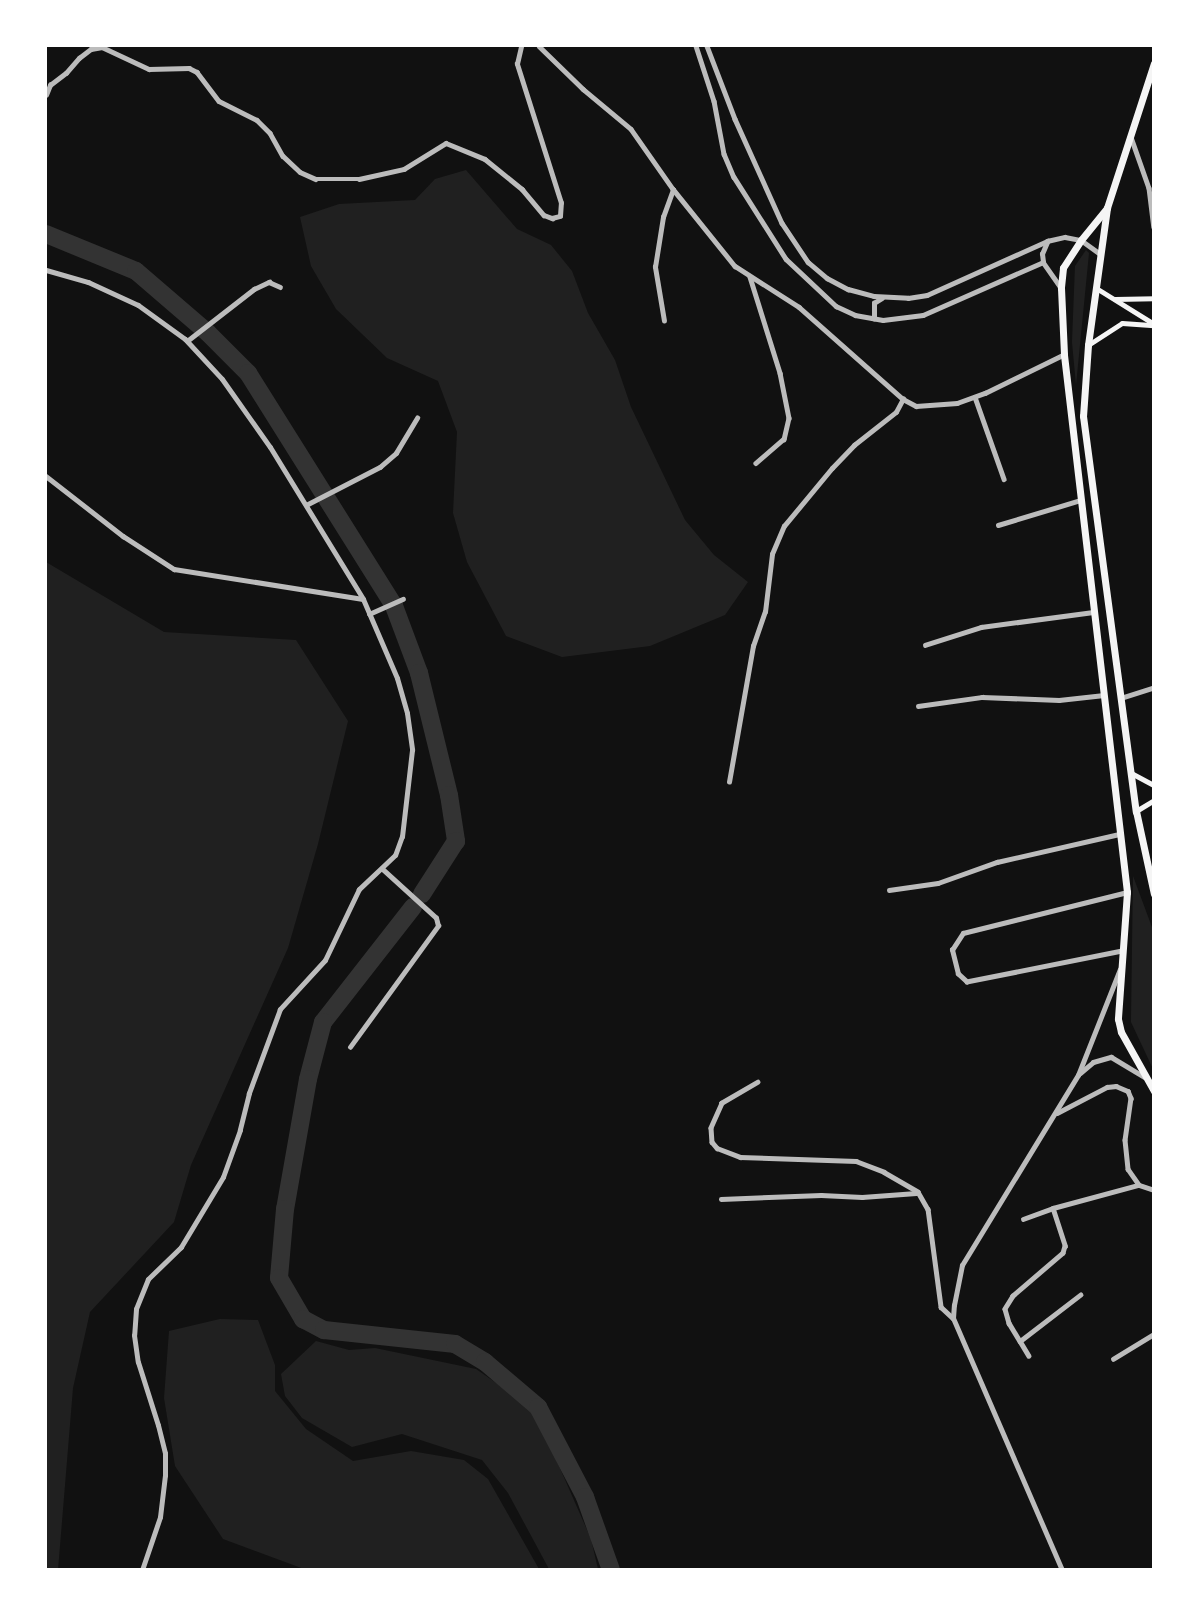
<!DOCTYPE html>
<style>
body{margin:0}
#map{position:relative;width:1199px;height:1615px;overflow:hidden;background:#111;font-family:"Space Grotesk",sans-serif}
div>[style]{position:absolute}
.green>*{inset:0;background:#202020}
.river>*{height:18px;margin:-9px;padding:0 9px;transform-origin:9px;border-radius:9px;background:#333}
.minor>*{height:4.5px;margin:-2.25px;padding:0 2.25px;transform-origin:2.25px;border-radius:2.25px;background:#bcbcbc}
.tertiary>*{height:5px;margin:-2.5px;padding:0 2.5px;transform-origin:2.5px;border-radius:2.5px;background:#bcbcbc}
.secondary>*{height:5px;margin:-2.5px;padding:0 2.5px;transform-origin:2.5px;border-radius:2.5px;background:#f5f5f5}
.trunk>*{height:7px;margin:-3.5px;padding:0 3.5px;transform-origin:3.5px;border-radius:3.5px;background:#f5f5f5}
span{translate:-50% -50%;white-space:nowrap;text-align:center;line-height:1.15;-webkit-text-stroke:7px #fff;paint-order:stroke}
.frame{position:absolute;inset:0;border:47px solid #fff;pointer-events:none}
</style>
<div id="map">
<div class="green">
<div style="clip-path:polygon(466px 170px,517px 229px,551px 245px,572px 271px,588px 313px,615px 360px,631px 407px,685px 520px,714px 555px,748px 582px,725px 615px,650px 646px,562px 657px,506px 636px,467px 562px,453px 513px,457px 432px,438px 381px,387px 358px,336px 309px,311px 266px,300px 217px,339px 204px,415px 200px,435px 179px)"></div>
<div style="clip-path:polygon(1086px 250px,1089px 253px,1076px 385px,1072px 342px,1075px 266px)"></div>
<div style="clip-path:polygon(46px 562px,164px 632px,296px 640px,348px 721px,318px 844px,288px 948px,191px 1165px,174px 1222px,90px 1312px,73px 1388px,58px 1570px,46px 1569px)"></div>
<div style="clip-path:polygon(1133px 876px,1153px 930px,1153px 1069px,1131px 1022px)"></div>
<div style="clip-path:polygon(220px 1319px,258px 1320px,275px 1365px,275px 1391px,306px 1429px,353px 1461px,411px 1451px,464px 1460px,488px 1479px,539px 1569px,304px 1569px,223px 1539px,175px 1466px,164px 1398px,169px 1331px)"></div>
<div style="clip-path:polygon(316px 1341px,349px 1350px,375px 1348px,476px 1369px,534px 1409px,591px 1539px,598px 1569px,549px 1569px,508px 1493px,482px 1460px,402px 1434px,352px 1447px,302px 1418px,285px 1396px,281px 1374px)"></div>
</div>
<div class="river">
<div style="left:46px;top:234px;width:97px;rotate:22.3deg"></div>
<div style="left:136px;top:271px;width:95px;rotate:40.7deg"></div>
<div style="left:208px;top:333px;width:57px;rotate:45deg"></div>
<div style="left:248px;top:373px;width:275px;rotate:57.9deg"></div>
<div style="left:394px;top:606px;width:72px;rotate:69.5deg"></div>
<div style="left:419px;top:673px;width:126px;rotate:76.2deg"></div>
<div style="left:449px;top:795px;width:47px;rotate:81.3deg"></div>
<div style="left:456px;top:841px;width:63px;rotate:122.7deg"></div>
<div style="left:413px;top:907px;width:146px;rotate:128deg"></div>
<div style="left:323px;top:1022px;width:59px;rotate:104.7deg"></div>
<div style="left:308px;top:1079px;width:132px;rotate:100deg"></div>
<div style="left:285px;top:1209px;width:69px;rotate:95deg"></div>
<div style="left:279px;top:1278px;width:48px;rotate:59.7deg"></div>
<div style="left:303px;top:1319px;width:24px;rotate:28deg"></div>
<div style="left:324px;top:1330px;width:132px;rotate:6.1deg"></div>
<div style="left:455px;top:1344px;width:35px;rotate:31deg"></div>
<div style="left:485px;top:1362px;width:70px;rotate:40.3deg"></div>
<div style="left:538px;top:1407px;width:102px;rotate:62.4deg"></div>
<div style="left:585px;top:1497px;width:77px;rotate:70.4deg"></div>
</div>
<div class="minor">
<div style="left:539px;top:46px;width:62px;rotate:44.3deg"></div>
<div style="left:583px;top:89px;width:62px;rotate:39.8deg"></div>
<div style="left:631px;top:129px;width:73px;rotate:55deg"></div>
<div style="left:673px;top:189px;width:99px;rotate:51.2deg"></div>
<div style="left:735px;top:266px;width:76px;rotate:32.6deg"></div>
<div style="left:799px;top:307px;width:139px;rotate:41.5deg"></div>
<div style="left:903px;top:399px;width:15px;rotate:28deg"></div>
<div style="left:916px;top:406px;width:41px;rotate:-4.2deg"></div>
<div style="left:957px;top:403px;width:30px;rotate:-20deg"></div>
<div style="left:985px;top:393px;width:87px;rotate:-26deg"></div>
<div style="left:696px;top:46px;width:58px;rotate:71.9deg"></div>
<div style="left:714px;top:101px;width:54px;rotate:79.3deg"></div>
<div style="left:724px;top:154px;width:25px;rotate:67deg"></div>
<div style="left:734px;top:177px;width:97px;rotate:57.6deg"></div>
<div style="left:786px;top:259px;width:69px;rotate:43.2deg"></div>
<div style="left:836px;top:306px;width:21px;rotate:25deg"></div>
<div style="left:855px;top:315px;width:28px;rotate:10deg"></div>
<div style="left:883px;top:320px;width:40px;rotate:-7.1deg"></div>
<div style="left:923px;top:315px;width:131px;rotate:-23.8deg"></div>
<div style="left:1043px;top:262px;width:32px;rotate:55deg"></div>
<div style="left:707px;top:46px;width:78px;rotate:69deg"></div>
<div style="left:735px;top:119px;width:114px;rotate:65.7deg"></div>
<div style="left:782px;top:223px;width:47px;rotate:56.3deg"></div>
<div style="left:808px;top:262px;width:25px;rotate:40deg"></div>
<div style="left:827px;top:278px;width:24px;rotate:28deg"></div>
<div style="left:848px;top:289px;width:27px;rotate:15deg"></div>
<div style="left:874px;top:296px;width:34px;rotate:3deg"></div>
<div style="left:908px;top:298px;width:19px;rotate:-9deg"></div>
<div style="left:927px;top:295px;width:132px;rotate:-24.2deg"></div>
<div style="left:1047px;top:241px;width:18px;rotate:-13deg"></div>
<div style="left:1065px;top:237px;width:16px;rotate:11deg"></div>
<div style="left:1081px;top:240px;width:24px;rotate:36deg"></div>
<div style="left:46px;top:95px;width:11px;rotate:-68deg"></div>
<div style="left:50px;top:85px;width:20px;rotate:-37deg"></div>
<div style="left:66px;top:73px;width:20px;rotate:-49deg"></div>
<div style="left:79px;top:58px;width:15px;rotate:-37deg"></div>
<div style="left:91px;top:49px;width:11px;rotate:-10deg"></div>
<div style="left:102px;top:47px;width:52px;rotate:25.1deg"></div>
<div style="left:149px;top:69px;width:40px;rotate:-1.4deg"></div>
<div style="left:189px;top:68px;width:9px;rotate:27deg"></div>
<div style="left:197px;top:72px;width:36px;rotate:53deg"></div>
<div style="left:219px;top:101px;width:42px;rotate:26.6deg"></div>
<div style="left:257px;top:120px;width:18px;rotate:45deg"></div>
<div style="left:270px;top:133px;width:26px;rotate:61deg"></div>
<div style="left:283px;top:156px;width:23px;rotate:43deg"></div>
<div style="left:300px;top:172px;width:17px;rotate:24deg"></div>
<div style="left:316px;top:179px;width:43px"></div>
<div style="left:359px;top:179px;width:46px;rotate:-12.5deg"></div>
<div style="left:404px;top:169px;width:49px;rotate:-31.8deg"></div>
<div style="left:446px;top:143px;width:42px;rotate:22.3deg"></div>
<div style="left:485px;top:159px;width:48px;rotate:39deg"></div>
<div style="left:522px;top:189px;width:34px;rotate:50deg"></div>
<div style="left:544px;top:215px;width:9px;rotate:21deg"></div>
<div style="left:552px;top:218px;width:8px;rotate:-14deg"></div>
<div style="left:560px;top:216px;width:13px;rotate:-86deg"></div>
<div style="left:561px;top:203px;width:146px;rotate:-107.6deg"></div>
<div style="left:517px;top:64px;width:18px;rotate:-77deg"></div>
<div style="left:1131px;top:137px;width:54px;rotate:70.6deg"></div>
<div style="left:1149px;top:188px;width:39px;rotate:83deg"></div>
<div style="left:1043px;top:262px;width:8px;rotate:-97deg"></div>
<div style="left:1042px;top:254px;width:13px;rotate:-67deg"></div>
<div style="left:750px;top:277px;width:101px;rotate:72.6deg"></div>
<div style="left:780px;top:373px;width:46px;rotate:78.7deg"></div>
<div style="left:789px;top:418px;width:22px;rotate:103deg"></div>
<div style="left:784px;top:439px;width:37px;rotate:139deg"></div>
<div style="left:874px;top:319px;width:16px;rotate:-90deg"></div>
<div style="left:874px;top:303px;width:9px;rotate:-32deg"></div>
<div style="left:664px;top:321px;width:55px;rotate:-99.5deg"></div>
<div style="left:655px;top:267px;width:51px;rotate:-80.9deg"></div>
<div style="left:663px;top:217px;width:29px;rotate:-70deg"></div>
<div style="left:187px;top:341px;width:85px;rotate:-37.8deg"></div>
<div style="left:254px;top:289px;width:17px;rotate:-25deg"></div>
<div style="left:269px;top:282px;width:12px;rotate:24deg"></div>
<div style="left:975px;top:397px;width:87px;rotate:70.5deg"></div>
<div style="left:46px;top:476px;width:98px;rotate:37.9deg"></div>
<div style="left:123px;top:536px;width:61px;rotate:32.9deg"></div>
<div style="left:174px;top:569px;width:191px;rotate:9deg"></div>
<div style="left:306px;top:505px;width:83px;rotate:-27.2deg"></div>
<div style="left:380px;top:467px;width:21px;rotate:-41deg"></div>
<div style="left:396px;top:453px;width:41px;rotate:-59deg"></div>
<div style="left:998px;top:525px;width:87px;rotate:-16.8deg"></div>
<div style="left:369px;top:614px;width:37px;rotate:-24deg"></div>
<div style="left:925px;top:645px;width:59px;rotate:-17.8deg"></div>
<div style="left:981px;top:627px;width:113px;rotate:-7.6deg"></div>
<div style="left:1121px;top:698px;width:35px;rotate:-18deg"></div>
<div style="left:918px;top:706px;width:65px;rotate:-8deg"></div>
<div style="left:982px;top:697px;width:77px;rotate:2.2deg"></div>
<div style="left:1059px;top:700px;width:45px;rotate:-6.3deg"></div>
<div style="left:729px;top:782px;width:138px;rotate:-80deg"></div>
<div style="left:753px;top:646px;width:36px;rotate:-71deg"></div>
<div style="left:765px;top:612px;width:58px;rotate:-83.1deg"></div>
<div style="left:772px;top:554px;width:30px;rotate:-67deg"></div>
<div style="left:784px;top:526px;width:75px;rotate:-50.4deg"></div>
<div style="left:832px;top:468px;width:32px;rotate:-46deg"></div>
<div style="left:854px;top:445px;width:53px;rotate:-38.2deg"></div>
<div style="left:896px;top:412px;width:15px;rotate:-62deg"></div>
<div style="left:889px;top:890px;width:49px;rotate:-8.1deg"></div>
<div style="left:938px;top:883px;width:63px;rotate:-19.6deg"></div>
<div style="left:997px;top:862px;width:125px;rotate:-12.9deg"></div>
<div style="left:1122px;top:951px;width:158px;rotate:168.7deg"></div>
<div style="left:967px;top:982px;width:12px;rotate:-138deg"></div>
<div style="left:958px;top:974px;width:25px;rotate:-104deg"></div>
<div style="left:952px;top:950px;width:20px;rotate:-57deg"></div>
<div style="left:963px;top:933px;width:169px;rotate:-14deg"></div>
<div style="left:350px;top:1047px;width:150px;rotate:-54deg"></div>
<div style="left:438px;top:926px;width:8px;rotate:-104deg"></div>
<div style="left:436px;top:918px;width:73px;rotate:-137.8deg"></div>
<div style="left:758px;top:1082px;width:42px;rotate:149.7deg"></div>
<div style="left:722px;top:1103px;width:27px;rotate:114deg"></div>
<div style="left:711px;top:1128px;width:14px;rotate:86deg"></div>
<div style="left:712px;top:1142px;width:8px;rotate:50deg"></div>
<div style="left:717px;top:1148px;width:25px;rotate:21deg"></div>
<div style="left:740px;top:1157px;width:116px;rotate:2deg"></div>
<div style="left:856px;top:1161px;width:30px;rotate:21deg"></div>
<div style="left:884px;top:1172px;width:39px;rotate:30deg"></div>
<div style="left:918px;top:1192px;width:20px;rotate:60deg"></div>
<div style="left:928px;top:1209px;width:99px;rotate:82.4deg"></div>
<div style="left:941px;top:1307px;width:16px;rotate:43deg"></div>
<div style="left:1057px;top:1113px;width:56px;rotate:-27.5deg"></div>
<div style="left:1107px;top:1087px;width:9px;rotate:-6deg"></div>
<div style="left:1116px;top:1086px;width:13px;rotate:23deg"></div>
<div style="left:1128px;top:1091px;width:8px;rotate:67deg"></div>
<div style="left:1131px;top:1098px;width:42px;rotate:98.1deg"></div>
<div style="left:1125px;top:1140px;width:29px;rotate:84deg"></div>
<div style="left:1128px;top:1169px;width:19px;rotate:55deg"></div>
<div style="left:1139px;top:1185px;width:16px;rotate:18deg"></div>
<div style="left:721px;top:1199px;width:100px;rotate:-2.3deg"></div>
<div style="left:821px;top:1195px;width:41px;rotate:2.8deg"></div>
<div style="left:862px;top:1197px;width:54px;rotate:-4.2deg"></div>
<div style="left:1053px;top:1208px;width:40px;rotate:72deg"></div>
<div style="left:1065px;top:1246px;width:7px;rotate:106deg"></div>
<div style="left:1063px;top:1253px;width:66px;rotate:139.3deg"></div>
<div style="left:1013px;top:1296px;width:15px;rotate:122deg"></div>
<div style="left:1005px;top:1309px;width:15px;rotate:74deg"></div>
<div style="left:1009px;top:1323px;width:21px;rotate:59deg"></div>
<div style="left:1020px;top:1341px;width:76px;rotate:-37.5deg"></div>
<div style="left:1023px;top:1219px;width:32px;rotate:-20deg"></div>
<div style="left:1053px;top:1208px;width:88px;rotate:-15.1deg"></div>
<div style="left:1020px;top:1341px;width:17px;rotate:59deg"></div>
<div style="left:1113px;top:1359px;width:48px;rotate:-31.4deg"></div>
</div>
<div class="tertiary">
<div style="left:46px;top:270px;width:44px;rotate:15.9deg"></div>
<div style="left:88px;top:282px;width:55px;rotate:24.7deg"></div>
<div style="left:138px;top:305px;width:58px;rotate:35.9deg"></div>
<div style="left:185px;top:339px;width:54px;rotate:47.2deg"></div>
<div style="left:222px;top:379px;width:83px;rotate:54.8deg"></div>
<div style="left:270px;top:447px;width:178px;rotate:58.5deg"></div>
<div style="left:363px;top:599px;width:86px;rotate:66.7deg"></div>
<div style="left:397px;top:678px;width:36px;rotate:74deg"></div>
<div style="left:407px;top:713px;width:37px;rotate:82deg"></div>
<div style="left:412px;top:750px;width:87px;rotate:96.6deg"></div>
<div style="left:402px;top:836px;width:20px;rotate:110deg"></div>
<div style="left:395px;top:855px;width:50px;rotate:136.6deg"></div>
<div style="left:359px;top:889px;width:79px;rotate:115.6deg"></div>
<div style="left:325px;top:960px;width:67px;rotate:132.6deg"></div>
<div style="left:280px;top:1009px;width:90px;rotate:110.3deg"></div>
<div style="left:249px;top:1093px;width:38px;rotate:104deg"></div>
<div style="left:240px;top:1130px;width:50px;rotate:109.9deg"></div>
<div style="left:223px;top:1177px;width:82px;rotate:121deg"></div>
<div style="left:181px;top:1247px;width:46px;rotate:135.9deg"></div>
<div style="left:148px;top:1279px;width:32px;rotate:112deg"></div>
<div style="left:136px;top:1309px;width:26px;rotate:94deg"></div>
<div style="left:134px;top:1335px;width:27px;rotate:82deg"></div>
<div style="left:138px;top:1362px;width:66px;rotate:72.4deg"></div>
<div style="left:158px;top:1425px;width:29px;rotate:76deg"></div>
<div style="left:165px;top:1453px;width:22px;rotate:90deg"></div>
<div style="left:165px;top:1475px;width:42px;rotate:96.8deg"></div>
<div style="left:160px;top:1517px;width:56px;rotate:108.8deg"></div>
<div style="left:1080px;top:1073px;width:17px;rotate:-40deg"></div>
<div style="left:1093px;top:1062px;width:19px;rotate:-16deg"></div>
<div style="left:1111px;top:1057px;width:39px;rotate:31deg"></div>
<div style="left:1062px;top:1570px;width:275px;rotate:-113.4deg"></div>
<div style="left:953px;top:1318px;width:13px;rotate:-86deg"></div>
<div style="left:954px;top:1305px;width:41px;rotate:-78.7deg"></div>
<div style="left:962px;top:1265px;width:223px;rotate:-58.6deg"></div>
<div style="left:1078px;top:1075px;width:114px;rotate:-68.4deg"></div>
</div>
<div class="secondary">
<div style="left:1096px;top:288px;width:68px;rotate:31.8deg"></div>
<div style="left:1115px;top:299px;width:39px;rotate:-1deg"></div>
<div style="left:1088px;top:345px;width:40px;rotate:-32.9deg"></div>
<div style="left:1122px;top:323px;width:32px;rotate:4deg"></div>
<div style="left:1131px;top:773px;width:26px;rotate:28deg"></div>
<div style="left:1136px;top:811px;width:21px;rotate:-31deg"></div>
</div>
<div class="trunk">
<div style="left:1154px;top:63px;width:152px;rotate:108deg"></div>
<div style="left:1107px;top:208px;width:138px;rotate:97.9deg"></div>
<div style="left:1088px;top:345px;width:71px;rotate:94deg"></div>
<div style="left:1083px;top:416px;width:399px;rotate:82.4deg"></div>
<div style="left:1136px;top:811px;width:85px;rotate:77.8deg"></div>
<div style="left:1107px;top:208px;width:41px;rotate:129.1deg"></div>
<div style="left:1081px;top:240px;width:33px;rotate:123deg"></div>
<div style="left:1063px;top:268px;width:20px;rotate:96deg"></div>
<div style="left:1061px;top:288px;width:67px;rotate:87.4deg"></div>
<div style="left:1064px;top:355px;width:541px;rotate:83.31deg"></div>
<div style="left:1127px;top:892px;width:127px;rotate:94.1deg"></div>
<div style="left:1118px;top:1019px;width:13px;rotate:77deg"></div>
<div style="left:1121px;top:1032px;width:68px;rotate:60.8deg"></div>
</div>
<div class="frame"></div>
</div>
